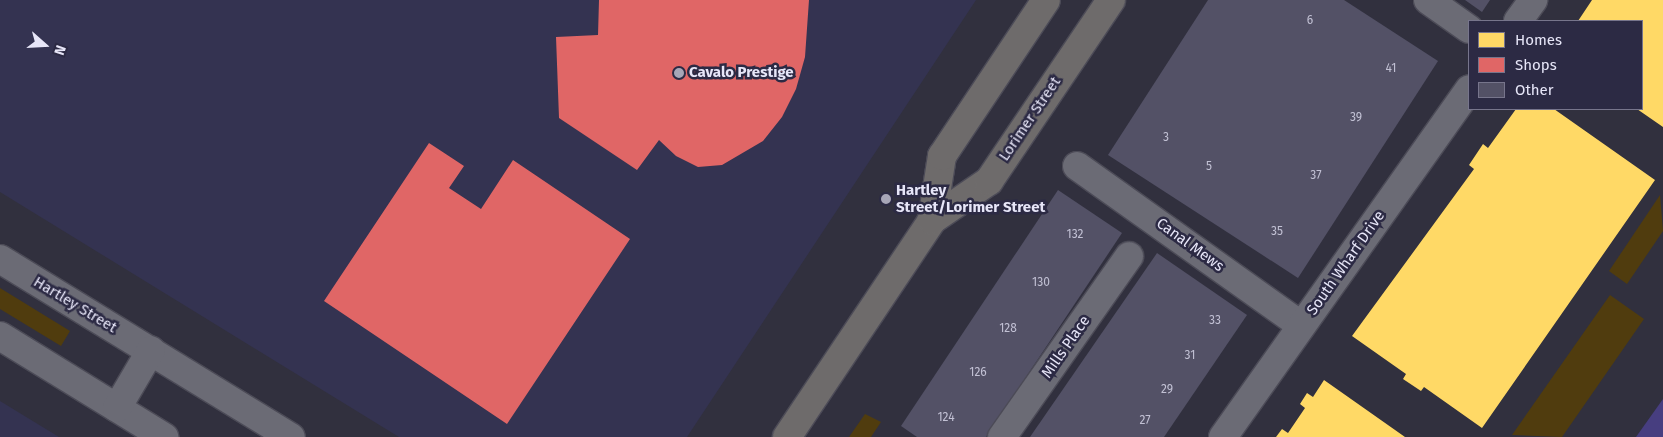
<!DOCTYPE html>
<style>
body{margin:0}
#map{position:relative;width:1663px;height:437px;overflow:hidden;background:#31303e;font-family:"Fira Sans",sans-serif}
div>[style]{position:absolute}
.built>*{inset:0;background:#343351}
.green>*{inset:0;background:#503c0e}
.water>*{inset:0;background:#473e80}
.homes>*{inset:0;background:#ffd966}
.shops>*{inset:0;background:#e06666}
.building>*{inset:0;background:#535166}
.roads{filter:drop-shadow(1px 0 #4c4b57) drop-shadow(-1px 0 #4c4b57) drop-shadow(0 1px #4c4b57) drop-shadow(0 -1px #4c4b57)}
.minor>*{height:28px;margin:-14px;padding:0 14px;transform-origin:14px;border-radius:14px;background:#6b6b75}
.major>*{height:28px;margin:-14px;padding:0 14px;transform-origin:14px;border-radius:14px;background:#6e6b6b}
.dots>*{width:14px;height:14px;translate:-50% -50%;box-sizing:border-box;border:2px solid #2c2a44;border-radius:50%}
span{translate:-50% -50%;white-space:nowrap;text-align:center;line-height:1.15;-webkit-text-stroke:5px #2c2a44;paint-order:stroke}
.number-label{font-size:12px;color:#c2c1d4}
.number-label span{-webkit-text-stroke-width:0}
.poi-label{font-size:15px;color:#e7e6f8;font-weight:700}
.left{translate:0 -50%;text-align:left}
.street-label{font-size:15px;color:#e7e6f8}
.legend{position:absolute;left:1468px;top:20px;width:175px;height:90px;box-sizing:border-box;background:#2c2a44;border:1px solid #77758c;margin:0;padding:6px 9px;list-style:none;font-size:15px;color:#e7e6f8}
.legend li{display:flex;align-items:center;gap:10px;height:25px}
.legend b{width:25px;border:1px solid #77758c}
.north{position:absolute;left:20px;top:20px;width:50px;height:50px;-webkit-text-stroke:4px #2c2a44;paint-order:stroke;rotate:109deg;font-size:14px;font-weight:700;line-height:20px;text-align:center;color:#e7e6f8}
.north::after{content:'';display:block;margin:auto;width:18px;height:22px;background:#e7e6f8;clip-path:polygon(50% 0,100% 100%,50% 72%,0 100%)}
</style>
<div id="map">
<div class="built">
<div style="clip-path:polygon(0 0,976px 0,687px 437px,399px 437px,0 192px)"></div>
<div style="clip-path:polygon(0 401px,59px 437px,0 437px)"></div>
</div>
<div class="green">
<div style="clip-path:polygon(1660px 195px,1663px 231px,1627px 284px,1609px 271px)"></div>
<div style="clip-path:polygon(0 288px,70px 331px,61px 346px,0 309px)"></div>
<div style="clip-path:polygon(1610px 295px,1644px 319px,1562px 437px,1512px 435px)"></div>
<div style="clip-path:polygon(865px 414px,881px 422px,871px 437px,849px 437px)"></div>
</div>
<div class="water">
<div style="clip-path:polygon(1663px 399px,1663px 437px,1636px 437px)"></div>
</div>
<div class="homes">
<div style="clip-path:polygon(1592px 0,1663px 0,1663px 127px,1637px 109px,1642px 109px,1642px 21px,1578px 21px)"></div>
<div style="clip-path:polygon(1516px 109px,1554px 109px,1655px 180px,1482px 428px,1424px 387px,1421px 391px,1403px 379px,1406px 374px,1352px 336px,1474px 169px,1469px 165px,1483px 144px,1488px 148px)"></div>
<div style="clip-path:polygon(1324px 380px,1405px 437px,1276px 437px,1282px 429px,1288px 433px,1305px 408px,1300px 404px,1307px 393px,1313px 397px)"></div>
</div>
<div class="shops">
<div style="clip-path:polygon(599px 0,809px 0,805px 57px,796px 89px,782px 117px,763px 141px,722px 165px,698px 167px,676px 156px,659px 140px,637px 170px,559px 118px,556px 37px,598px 35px)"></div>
<div style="clip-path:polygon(429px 143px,464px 166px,449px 188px,481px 209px,513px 160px,630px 239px,507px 424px,324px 301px)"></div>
</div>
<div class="building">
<div style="clip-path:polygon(1208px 0,1344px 0,1438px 61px,1298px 278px,1108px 155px)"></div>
<div style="clip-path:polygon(1465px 0,1490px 0,1482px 12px)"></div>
<div style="clip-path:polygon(1058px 190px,1122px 233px,986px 437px,917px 437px,901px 426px)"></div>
<div style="clip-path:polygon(1157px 253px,1247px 315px,1164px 437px,1030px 437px)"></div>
</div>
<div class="roads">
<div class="minor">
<div style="left:1428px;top:0;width:50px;rotate:35.3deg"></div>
<div style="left:1518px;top:21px;width:26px;rotate:-54deg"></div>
<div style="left:1077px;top:166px;width:275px;rotate:35.4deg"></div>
<div style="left:0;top:259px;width:341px;rotate:31.5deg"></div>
<div style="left:0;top:336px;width:193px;rotate:31.6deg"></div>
<div style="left:117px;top:408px;width:67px;rotate:-59.6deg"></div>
<div style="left:1002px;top:437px;width:221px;rotate:-54.9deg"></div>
<div style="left:1223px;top:437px;width:426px;rotate:-54.7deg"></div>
</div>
<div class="major">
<div style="left:932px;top:220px;width:65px;rotate:-81.1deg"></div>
<div style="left:942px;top:156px;width:187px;rotate:-56.3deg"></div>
<div style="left:787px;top:437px;width:261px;rotate:-56.2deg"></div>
<div style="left:932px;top:220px;width:69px;rotate:-34.4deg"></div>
<div style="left:989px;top:181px;width:218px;rotate:-56deg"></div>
</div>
</div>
<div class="dots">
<div style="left:679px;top:73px;background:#a7a6b7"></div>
<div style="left:886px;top:199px;background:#a7a6b7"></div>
</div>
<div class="number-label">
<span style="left:1310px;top:21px">6</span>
<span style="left:1391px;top:69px">41</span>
<span style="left:1356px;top:118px">39</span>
<span style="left:1166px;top:138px">3</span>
<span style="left:1209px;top:167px">5</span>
<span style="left:1316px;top:176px">37</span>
<span style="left:1277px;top:232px">35</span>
<span style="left:1075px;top:235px">132</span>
<span style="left:1041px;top:283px">130</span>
<span style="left:1215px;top:321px">33</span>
<span style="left:1008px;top:329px">128</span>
<span style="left:1190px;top:356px">31</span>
<span style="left:978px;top:373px">126</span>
<span style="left:1167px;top:390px">29</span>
<span style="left:946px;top:418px">124</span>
<span style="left:1145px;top:421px">27</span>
</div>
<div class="poi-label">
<span class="left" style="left:689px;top:73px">Cavalo Prestige</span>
<span class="left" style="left:896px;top:199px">Hartley<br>Street/Lorimer Street</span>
</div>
<div class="street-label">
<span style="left:1030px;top:119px;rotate:-56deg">Lorimer Street</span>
<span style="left:1190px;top:245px;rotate:36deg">Canal Mews</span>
<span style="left:1346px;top:263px;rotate:-55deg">South Wharf Drive</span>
<span style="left:75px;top:305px;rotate:31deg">Hartley Street</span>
<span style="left:1066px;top:347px;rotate:-55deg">Mills Place</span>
</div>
<ul class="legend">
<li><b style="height:14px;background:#ffd966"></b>Homes</li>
<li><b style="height:14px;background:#e06666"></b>Shops</li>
<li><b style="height:14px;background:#535166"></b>Other</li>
</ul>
<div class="north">N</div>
</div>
